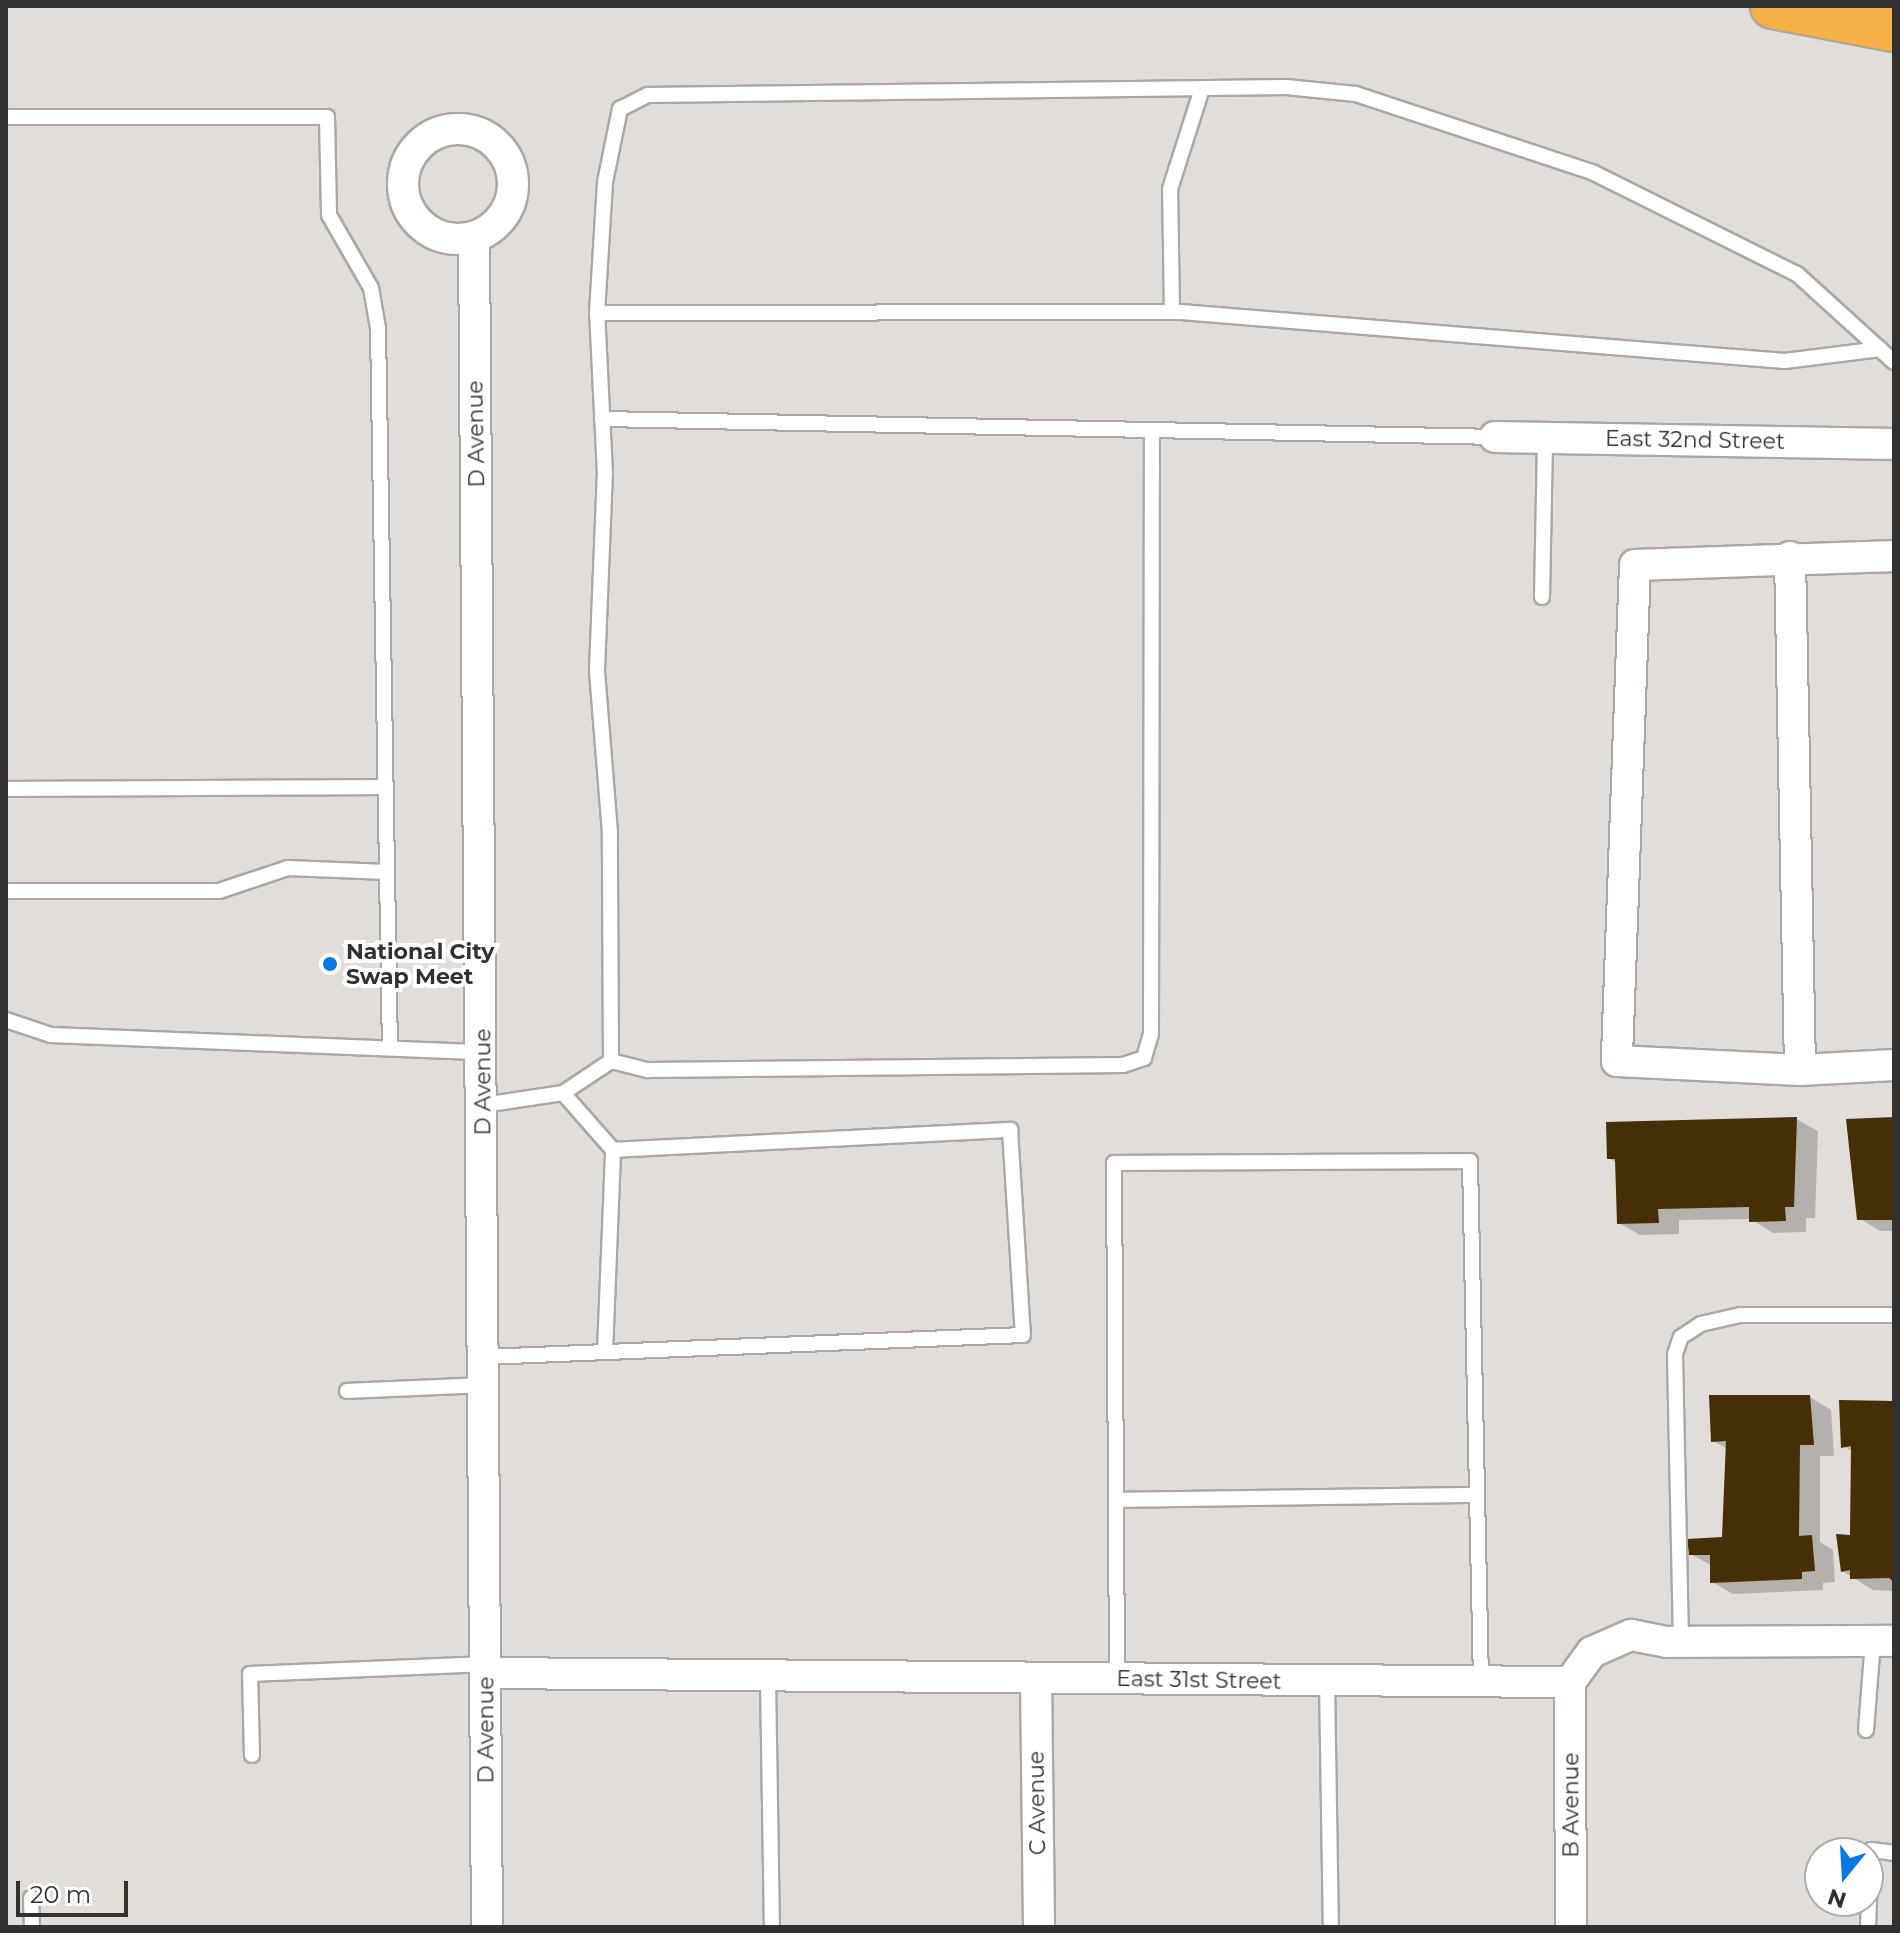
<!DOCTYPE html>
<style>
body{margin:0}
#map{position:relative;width:1900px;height:1933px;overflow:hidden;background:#e2ddd8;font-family:Montserrat,sans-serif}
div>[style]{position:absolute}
.shadow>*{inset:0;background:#0003}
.building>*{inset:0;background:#462e06}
.roads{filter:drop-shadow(2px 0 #aca7a2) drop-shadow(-2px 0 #aca7a2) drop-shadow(0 2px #aca7a2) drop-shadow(0 -2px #aca7a2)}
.service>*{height:14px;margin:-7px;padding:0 7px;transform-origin:7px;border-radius:7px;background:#fff}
.minor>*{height:30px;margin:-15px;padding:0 15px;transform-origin:15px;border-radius:15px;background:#fff}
.minor>.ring{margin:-15px;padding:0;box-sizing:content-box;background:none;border:30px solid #fff;border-radius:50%}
.motorway>*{height:44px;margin:-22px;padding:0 22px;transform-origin:22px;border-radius:22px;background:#f5b047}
.dots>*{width:22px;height:22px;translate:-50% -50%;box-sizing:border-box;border:4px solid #fff;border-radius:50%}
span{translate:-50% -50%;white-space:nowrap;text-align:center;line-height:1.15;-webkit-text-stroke:8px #fff;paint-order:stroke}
.street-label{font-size:22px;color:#33312f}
.poi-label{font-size:22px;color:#33312f;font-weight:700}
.left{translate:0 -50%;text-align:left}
.frame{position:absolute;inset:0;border:8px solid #33312f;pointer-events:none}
.north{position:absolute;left:1804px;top:1837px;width:80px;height:80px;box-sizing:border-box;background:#fff;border:2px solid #adadac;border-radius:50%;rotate:198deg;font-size:22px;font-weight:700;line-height:32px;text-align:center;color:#33312f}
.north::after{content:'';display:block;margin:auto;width:28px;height:36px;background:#0879e0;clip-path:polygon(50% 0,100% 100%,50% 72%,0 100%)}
.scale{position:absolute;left:16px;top:1881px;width:112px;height:36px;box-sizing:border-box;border:4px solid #33312f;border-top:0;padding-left:10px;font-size:24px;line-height:28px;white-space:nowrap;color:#33312f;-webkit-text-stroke:6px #fff;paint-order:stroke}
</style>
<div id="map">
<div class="shadow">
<div style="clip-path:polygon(1796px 1119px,1818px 1131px,1815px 1218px,1806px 1218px,1806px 1232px,1773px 1233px,1751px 1219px,1679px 1220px,1679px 1234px,1640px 1235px,1619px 1223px,1617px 1163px,1609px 1158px)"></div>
<div style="clip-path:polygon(1894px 1119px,1894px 1231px,1880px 1231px,1859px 1218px)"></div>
<div style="clip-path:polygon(1810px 1397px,1831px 1410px,1834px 1456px,1820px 1456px,1820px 1542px,1833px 1550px,1835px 1582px,1823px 1583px,1823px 1590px,1733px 1594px,1712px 1582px,1712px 1566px,1691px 1554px,1724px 1539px,1728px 1449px,1713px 1441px)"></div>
<div style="clip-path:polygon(1894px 1403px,1894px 1591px,1873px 1590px,1842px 1571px,1852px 1537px,1853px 1452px,1843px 1446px)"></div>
</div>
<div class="building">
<div style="clip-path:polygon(1797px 1117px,1794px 1207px,1785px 1207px,1786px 1221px,1749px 1222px,1749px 1207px,1658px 1209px,1659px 1223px,1617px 1224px,1615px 1159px,1607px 1159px,1606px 1122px)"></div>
<div style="clip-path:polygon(1894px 1117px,1894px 1220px,1857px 1220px,1846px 1119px)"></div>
<div style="clip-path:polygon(1709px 1395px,1810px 1395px,1814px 1445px,1800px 1445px,1799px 1536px,1812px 1535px,1815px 1571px,1802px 1572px,1802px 1579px,1710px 1583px,1710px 1555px,1689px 1555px,1687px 1539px,1722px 1537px,1726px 1441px,1711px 1442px)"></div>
<div style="clip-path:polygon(1839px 1400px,1894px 1401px,1894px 1582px,1889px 1578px,1850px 1579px,1850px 1570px,1841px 1572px,1836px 1534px,1850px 1535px,1851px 1446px,1841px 1448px)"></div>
</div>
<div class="roads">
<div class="service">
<div style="left:6px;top:117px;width:321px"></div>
<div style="left:327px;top:117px;width:98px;rotate:88.8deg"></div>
<div style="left:329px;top:215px;width:84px;rotate:60.1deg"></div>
<div style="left:371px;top:288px;width:41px;rotate:80.1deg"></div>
<div style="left:378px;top:328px;width:720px;rotate:89.05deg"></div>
<div style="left:1172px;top:312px;width:123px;rotate:-90.9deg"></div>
<div style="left:1170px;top:189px;width:105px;rotate:-72.3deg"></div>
<div style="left:597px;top:313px;width:584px;rotate:-0.1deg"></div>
<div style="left:1181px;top:312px;width:606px;rotate:4.64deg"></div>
<div style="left:1785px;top:361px;width:96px;rotate:-7.2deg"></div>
<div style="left:602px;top:419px;width:893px;rotate:1.15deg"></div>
<div style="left:1542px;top:597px;width:159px;rotate:-88.9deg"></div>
<div style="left:6px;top:789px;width:380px;rotate:-0.3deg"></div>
<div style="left:6px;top:891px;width:213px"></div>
<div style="left:219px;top:891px;width:73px;rotate:-18.4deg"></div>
<div style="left:288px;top:868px;width:99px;rotate:2.3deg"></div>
<div style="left:6px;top:1020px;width:47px;rotate:18.4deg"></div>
<div style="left:51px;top:1035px;width:431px;rotate:2.3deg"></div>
<div style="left:611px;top:1061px;width:228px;rotate:-90.3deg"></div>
<div style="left:610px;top:833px;width:164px;rotate:-94.6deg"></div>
<div style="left:597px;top:670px;width:196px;rotate:-87.7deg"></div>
<div style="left:605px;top:474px;width:161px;rotate:-92.8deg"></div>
<div style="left:597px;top:313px;width:131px;rotate:-86.5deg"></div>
<div style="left:605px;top:182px;width:75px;rotate:-78.4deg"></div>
<div style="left:620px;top:109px;width:31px;rotate:-27deg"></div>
<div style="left:648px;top:95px;width:638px;rotate:-0.72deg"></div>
<div style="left:1286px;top:87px;width:70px;rotate:5.7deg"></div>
<div style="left:1356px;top:94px;width:249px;rotate:18.3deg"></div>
<div style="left:1592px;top:172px;width:229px;rotate:26.5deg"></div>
<div style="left:1797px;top:274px;width:131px;rotate:42.2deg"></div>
<div style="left:563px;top:1093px;width:58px;rotate:-33.7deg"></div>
<div style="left:611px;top:1061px;width:38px;rotate:14deg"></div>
<div style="left:648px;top:1070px;width:475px;rotate:-0.6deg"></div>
<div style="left:1123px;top:1065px;width:22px;rotate:-18deg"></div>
<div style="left:1144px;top:1058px;width:25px;rotate:-74deg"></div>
<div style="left:1151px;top:1034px;width:604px;rotate:-89.91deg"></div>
<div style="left:483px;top:1105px;width:81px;rotate:-8.5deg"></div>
<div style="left:563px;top:1093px;width:76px;rotate:48.7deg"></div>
<div style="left:613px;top:1150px;width:398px;rotate:-2.9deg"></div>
<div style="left:1010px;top:1130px;width:205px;rotate:86.4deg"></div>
<div style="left:1023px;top:1335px;width:539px;rotate:177.66deg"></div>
<div style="left:605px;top:1352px;width:202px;rotate:-87.7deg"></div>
<div style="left:347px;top:1391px;width:137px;rotate:-2.5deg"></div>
<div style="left:1116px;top:1500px;width:361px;rotate:-0.8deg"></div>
<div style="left:1681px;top:1642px;width:288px;rotate:-91.2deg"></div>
<div style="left:1675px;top:1354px;width:18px;rotate:-71deg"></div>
<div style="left:1681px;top:1337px;width:24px;rotate:-33deg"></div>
<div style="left:1701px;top:1324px;width:40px;rotate:-13deg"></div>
<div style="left:1740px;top:1315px;width:154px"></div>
<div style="left:768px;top:1678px;width:249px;rotate:89.1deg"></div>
<div style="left:1117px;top:1679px;width:516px;rotate:-90.33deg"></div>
<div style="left:1114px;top:1163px;width:356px;rotate:-0.3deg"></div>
<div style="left:1470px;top:1161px;width:521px;rotate:88.79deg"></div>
<div style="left:1327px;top:1681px;width:246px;rotate:89.1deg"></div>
<div style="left:1866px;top:1730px;width:89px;rotate:-85.5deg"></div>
<div style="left:252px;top:1755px;width:81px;rotate:-91.4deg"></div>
<div style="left:250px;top:1674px;width:236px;rotate:-2.4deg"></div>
<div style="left:31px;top:1898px;width:29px;rotate:88deg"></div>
<div style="left:1868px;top:1927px;width:77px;rotate:-87.8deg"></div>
<div style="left:1871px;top:1850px;width:23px;rotate:7deg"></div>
</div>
<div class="minor">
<div class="ring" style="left:403px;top:129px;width:80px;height:80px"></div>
<div style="left:474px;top:237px;width:1690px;rotate:89.56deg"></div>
<div style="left:1495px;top:437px;width:399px;rotate:1deg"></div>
<div style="left:1894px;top:556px;width:259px;rotate:178deg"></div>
<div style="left:1635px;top:565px;width:496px;rotate:92.1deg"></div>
<div style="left:1617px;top:1061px;width:183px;rotate:2.8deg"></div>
<div style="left:1800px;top:1070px;width:94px;rotate:-3deg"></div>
<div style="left:1790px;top:557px;width:513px;rotate:88.88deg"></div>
<div style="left:486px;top:1673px;width:1084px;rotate:0.48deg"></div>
<div style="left:1570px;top:1682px;width:37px;rotate:-54deg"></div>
<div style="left:1592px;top:1652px;width:43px;rotate:-23.6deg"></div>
<div style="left:1631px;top:1635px;width:36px;rotate:11deg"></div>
<div style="left:1666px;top:1642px;width:228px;rotate:-0.3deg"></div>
<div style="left:1036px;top:1679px;width:248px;rotate:89.3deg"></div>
<div style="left:1570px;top:1682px;width:245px;rotate:89.8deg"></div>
</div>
<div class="motorway">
<div style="left:1773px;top:6px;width:123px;rotate:10.8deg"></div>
</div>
</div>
<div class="dots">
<div style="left:330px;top:964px;background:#0879e0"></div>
</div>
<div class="street-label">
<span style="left:476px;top:434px;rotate:-91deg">D Avenue</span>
<span style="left:1695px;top:440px;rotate:1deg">East 32nd Street</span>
<span style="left:483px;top:1082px;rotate:-90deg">D Avenue</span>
<span style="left:1199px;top:1680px;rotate:1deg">East 31st Street</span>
<span style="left:486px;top:1730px;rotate:-90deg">D Avenue</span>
<span style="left:1037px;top:1803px;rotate:-91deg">C Avenue</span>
<span style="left:1571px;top:1805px;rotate:-90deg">B Avenue</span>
</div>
<div class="poi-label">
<span class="left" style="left:346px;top:964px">National City<br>Swap Meet</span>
</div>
<div class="frame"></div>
<div class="north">N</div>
<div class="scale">20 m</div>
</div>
